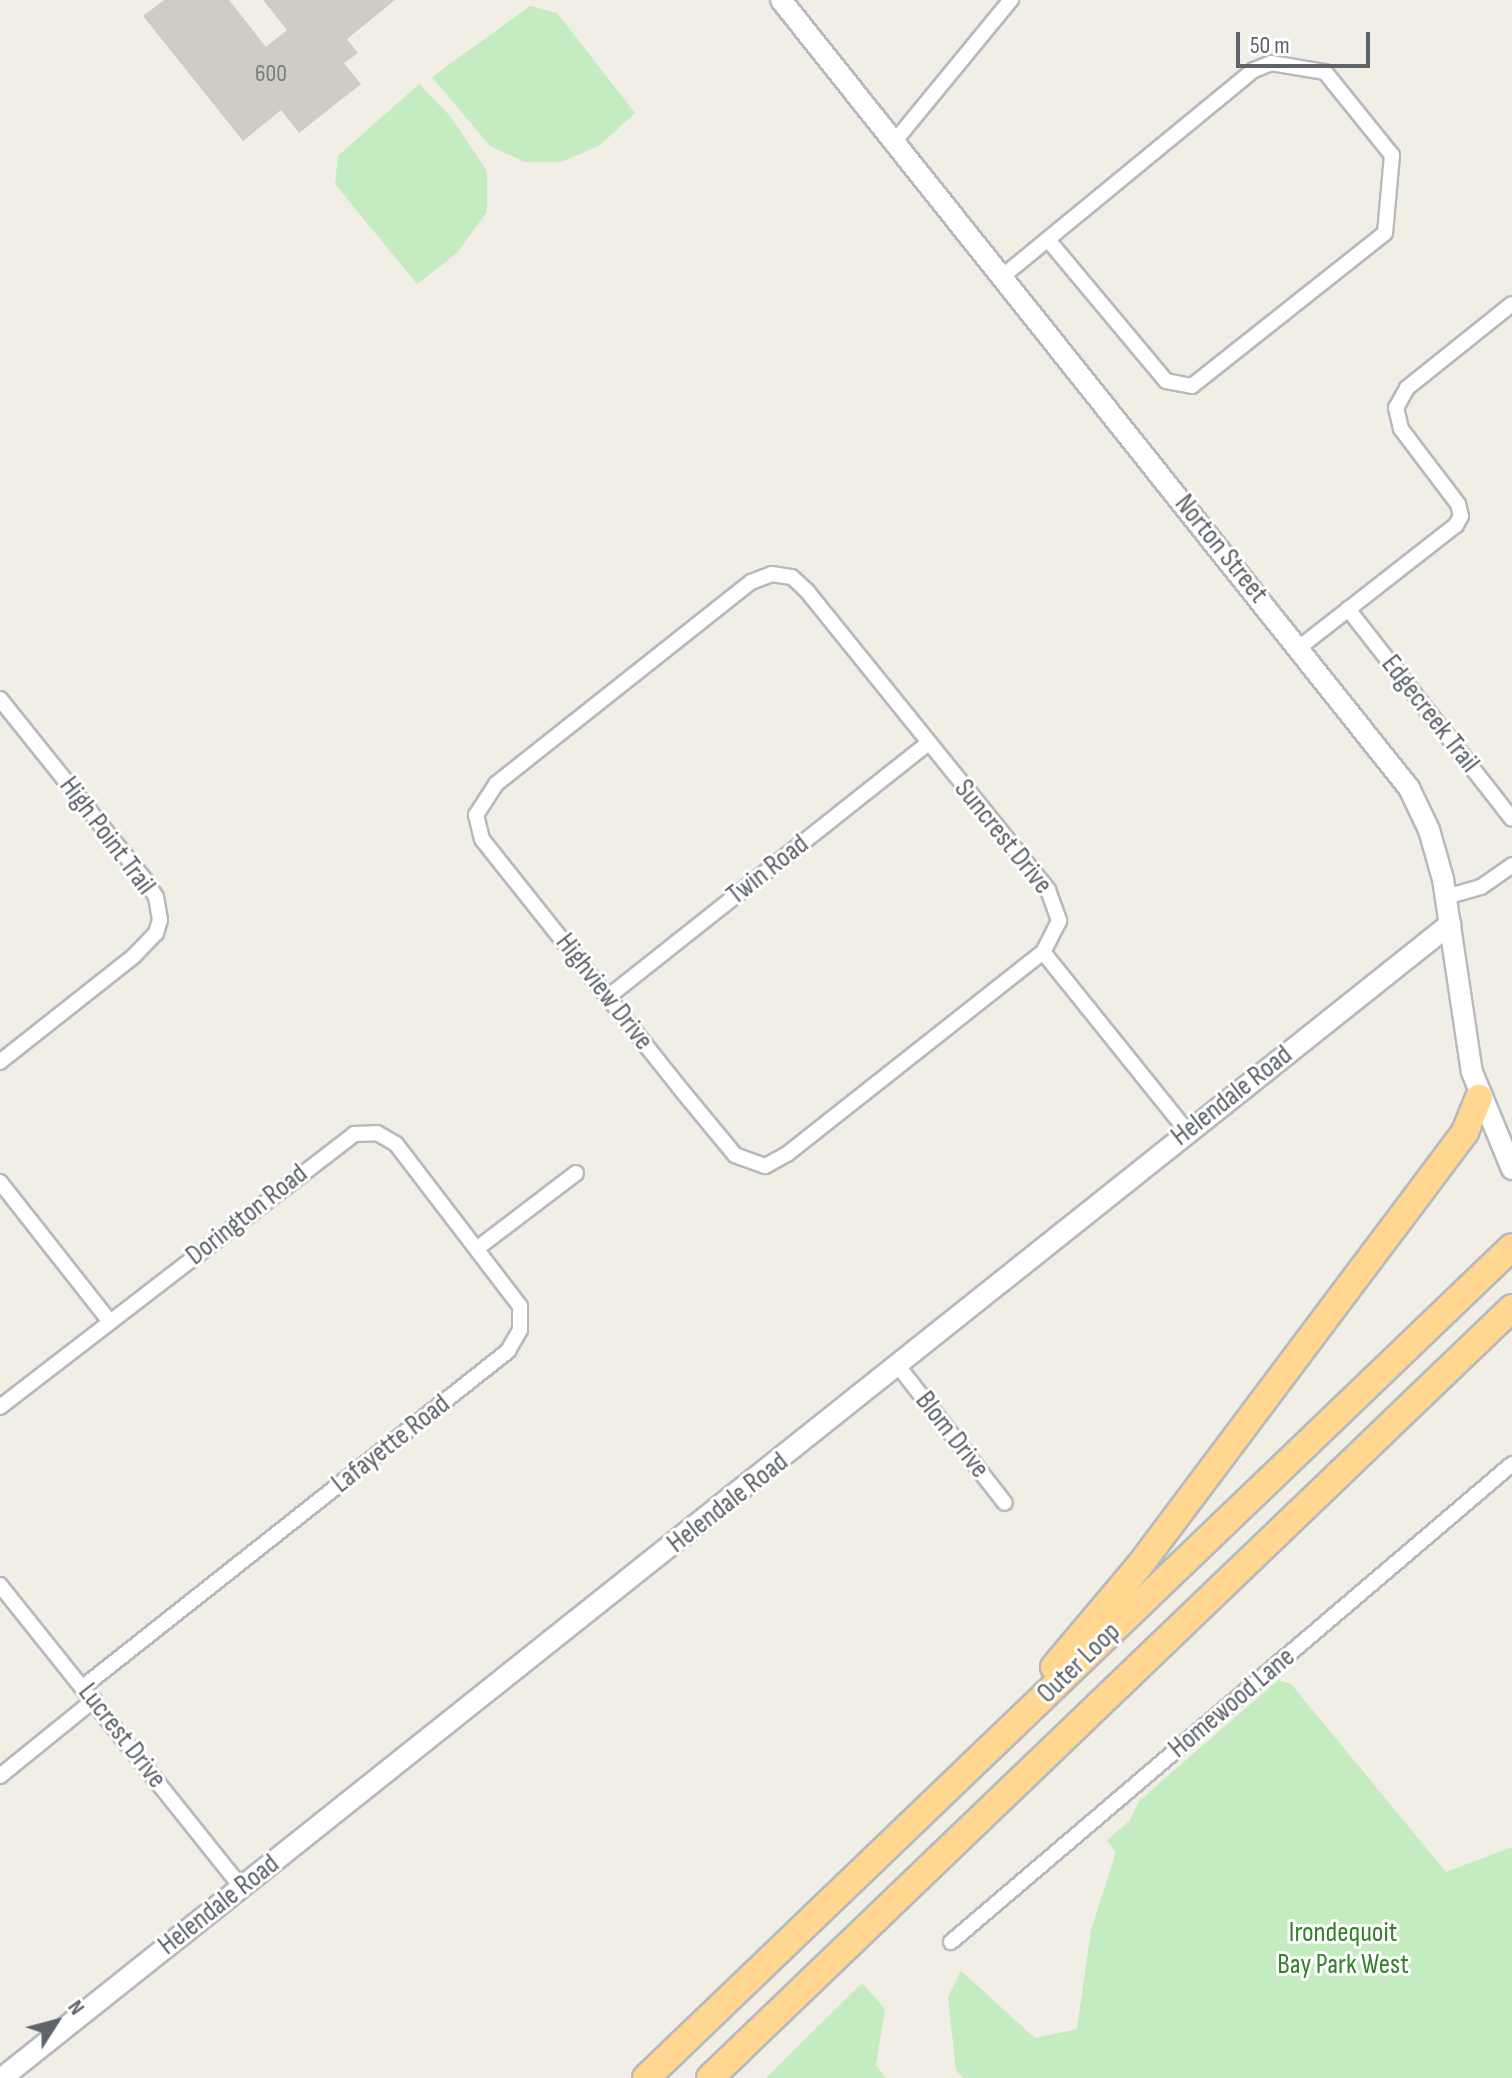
<!DOCTYPE html>
<style>
body{margin:0}
#map{position:relative;width:1512px;height:2078px;overflow:hidden;background:#f1eee6;font-family:"Sofia Sans Condensed",sans-serif}
div>[style]{position:absolute}
.green>*{inset:0;background:#c5ebc1}
.building>*{inset:0;background:#cfcbc5}
.roads{filter:drop-shadow(2px 0 #b6babe) drop-shadow(-2px 0 #b6babe) drop-shadow(0 2px #b6babe) drop-shadow(0 -2px #b6babe)}
.street>*{height:14px;margin:-7px;padding:0 7px;transform-origin:7px;border-radius:7px;background:#fff}
.secondary>*{height:20px;margin:-10px;padding:0 10px;transform-origin:10px;border-radius:10px;background:#fff}
.highway>*{height:26px;margin:-13px;padding:0 13px;transform-origin:13px;border-radius:13px;background:#ffd790}
span{translate:-50% -50%;white-space:nowrap;text-align:center;line-height:1.15;-webkit-text-stroke:6px #fff;paint-order:stroke}
.number-label{font-size:24px;color:#7a7d7f}
.number-label span{-webkit-text-stroke-width:0}
.street-label{font-size:28px;color:#5d6368}
.park-label{font-size:28px;color:#30812a}
.north{position:absolute;left:16px;top:1982px;width:80px;height:80px;-webkit-text-stroke:6px #fff;paint-order:stroke;rotate:54deg;font-size:22px;font-weight:700;line-height:32px;text-align:center;color:#5d6368}
.north::after{content:'';display:block;margin:auto;width:28px;height:36px;background:#5d6368;clip-path:polygon(50% 0,100% 100%,50% 72%,0 100%)}
.scale{position:absolute;left:1236px;top:32px;width:134px;height:36px;box-sizing:border-box;border:4px solid #5d6368;border-top:0;padding-left:10px;font-size:24px;line-height:28px;white-space:nowrap;color:#5d6368;-webkit-text-stroke:6px #fff;paint-order:stroke}
</style>
<div id="map">
<div class="green">
<div style="clip-path:polygon(530px 6px,557px 13px,635px 113px,600px 145px,562px 162px,525px 162px,490px 146px,432px 77px)"></div>
<div style="clip-path:polygon(419px 84px,450px 116px,487px 171px,487px 212px,457px 253px,417px 284px,335px 184px,338px 156px)"></div>
<div style="clip-path:polygon(1278px 1680px,1291px 1684px,1446px 1872px,1512px 1847px,1512px 2078px,964px 2078px,956px 2070px,948px 1997px,961px 1971px,1035px 2038px,1077px 2029px,1091px 1930px,1116px 1852px,1107px 1840px,1130px 1820px,1139px 1801px)"></div>
<div style="clip-path:polygon(862px 1983px,885px 2009px,876px 2065px,886px 2078px,766px 2078px)"></div>
</div>
<div class="building">
<div style="clip-path:polygon(164px 0,229px 0,266px 47px,287px 30px,263px 0,395px 0,347px 39px,358px 53px,344px 63px,361px 84px,299px 133px,281px 110px,243px 141px,143px 16px)"></div>
</div>
<div class="roads">
<div class="street">
<div style="left:895px;top:141px;width:183px;rotate:-50.6deg"></div>
<div style="left:1003px;top:276px;width:325px;rotate:-39.4deg"></div>
<div style="left:1254px;top:70px;width:18px;rotate:-22deg"></div>
<div style="left:1271px;top:63px;width:55px;rotate:9.5deg"></div>
<div style="left:1325px;top:72px;width:107px;rotate:51.1deg"></div>
<div style="left:1392px;top:155px;width:78px;rotate:95.1deg"></div>
<div style="left:1385px;top:233px;width:246px;rotate:141.6deg"></div>
<div style="left:1192px;top:386px;width:26px;rotate:-169deg"></div>
<div style="left:1166px;top:381px;width:184px;rotate:-129.9deg"></div>
<div style="left:772px;top:574px;width:20px;rotate:9deg"></div>
<div style="left:792px;top:577px;width:21px;rotate:43deg"></div>
<div style="left:807px;top:591px;width:384px;rotate:51.1deg"></div>
<div style="left:1048px;top:890px;width:33px;rotate:70deg"></div>
<div style="left:1059px;top:921px;width:35px;rotate:117deg"></div>
<div style="left:1043px;top:952px;width:326px;rotate:141.7deg"></div>
<div style="left:787px;top:1154px;width:25px;rotate:151deg"></div>
<div style="left:765px;top:1166px;width:32px;rotate:-160deg"></div>
<div style="left:735px;top:1155px;width:82px;rotate:-129.5deg"></div>
<div style="left:683px;top:1092px;width:323px;rotate:-128.5deg"></div>
<div style="left:482px;top:839px;width:25px;rotate:-104deg"></div>
<div style="left:476px;top:815px;width:37px;rotate:-57deg"></div>
<div style="left:496px;top:784px;width:325px;rotate:-38.4deg"></div>
<div style="left:751px;top:582px;width:22px;rotate:-21deg"></div>
<div style="left:1348px;top:609px;width:266px;rotate:52deg"></div>
<div style="left:1300px;top:647px;width:198px;rotate:-38deg"></div>
<div style="left:1456px;top:525px;width:10px;rotate:-61deg"></div>
<div style="left:1461px;top:516px;width:12px;rotate:-104deg"></div>
<div style="left:1458px;top:504px;width:94px;rotate:-127.2deg"></div>
<div style="left:1401px;top:429px;width:22px;rotate:-103deg"></div>
<div style="left:1396px;top:408px;width:23px;rotate:-61deg"></div>
<div style="left:1407px;top:388px;width:134px;rotate:-38.7deg"></div>
<div style="left:0;top:699px;width:233px;rotate:51.3deg"></div>
<div style="left:146px;top:881px;width:19px;rotate:58deg"></div>
<div style="left:156px;top:897px;width:23px;rotate:80deg"></div>
<div style="left:160px;top:920px;width:14px;rotate:107deg"></div>
<div style="left:156px;top:933px;width:32px;rotate:134deg"></div>
<div style="left:134px;top:956px;width:171px;rotate:141.7deg"></div>
<div style="left:1446px;top:897px;width:36px;rotate:-16deg"></div>
<div style="left:1481px;top:887px;width:38px;rotate:-35deg"></div>
<div style="left:1043px;top:952px;width:230px;rotate:51.2deg"></div>
<div style="left:608px;top:997px;width:407px;rotate:-38.4deg"></div>
<div style="left:0;top:1182px;width:178px;rotate:51.8deg"></div>
<div style="left:479px;top:1247px;width:122px;rotate:-37.3deg"></div>
<div style="left:899px;top:1367px;width:172px;rotate:52.1deg"></div>
<div style="left:0;top:1407px;width:447px;rotate:-37.6deg"></div>
<div style="left:354px;top:1134px;width:23px;rotate:-2deg"></div>
<div style="left:377px;top:1133px;width:22px;rotate:30deg"></div>
<div style="left:396px;top:1144px;width:204px;rotate:52.6deg"></div>
<div style="left:520px;top:1306px;width:24px;rotate:90deg"></div>
<div style="left:520px;top:1330px;width:24px;rotate:120deg"></div>
<div style="left:508px;top:1351px;width:542px;rotate:141.67deg"></div>
<div style="left:0;top:1585px;width:388px;rotate:51.4deg"></div>
<div style="left:0;top:1776px;width:121px;rotate:-39deg"></div>
<div style="left:951px;top:1942px;width:737px;rotate:-40.43deg"></div>
</div>
<div class="secondary">
<div style="left:781px;top:0;width:1008px;rotate:51.45deg"></div>
<div style="left:1409px;top:788px;width:47px;rotate:64.5deg"></div>
<div style="left:1429px;top:830px;width:51px;rotate:74.1deg"></div>
<div style="left:1443px;top:879px;width:195px;rotate:81.5deg"></div>
<div style="left:1472px;top:1072px;width:105px;rotate:67.6deg"></div>
<div style="left:2px;top:2078px;width:1852px;rotate:-38.55deg"></div>
</div>
<div class="highway">
<div style="left:1054px;top:1667px;width:133px;rotate:-49.9deg"></div>
<div style="left:1140px;top:1565px;width:423px;rotate:-53.1deg"></div>
<div style="left:1394px;top:1227px;width:119px;rotate:-53.2deg"></div>
<div style="left:1465px;top:1132px;width:37px;rotate:-68deg"></div>
<div style="left:646px;top:2078px;width:1200px;rotate:-43.82deg"></div>
<div style="left:710px;top:2078px;width:1112px;rotate:-43.83deg"></div>
</div>
</div>
<div class="number-label">
<span style="left:271px;top:74px">600</span>
</div>
<div class="street-label">
<span style="left:1221px;top:549px;rotate:51deg">Norton Street</span>
<span style="left:1430px;top:714px;rotate:52deg">Edgecreek Trail</span>
<span style="left:107px;top:836px;rotate:53deg">High Point Trail</span>
<span style="left:1003px;top:837px;rotate:51deg">Suncrest Drive</span>
<span style="left:768px;top:870px;rotate:-38deg">Twin Road</span>
<span style="left:604px;top:992px;rotate:52deg">Highview Drive</span>
<span style="left:1232px;top:1096px;rotate:-38deg">Helendale Road</span>
<span style="left:247px;top:1215px;rotate:-38deg">Dorington Road</span>
<span style="left:952px;top:1435px;rotate:52deg">Blom Drive</span>
<span style="left:391px;top:1444px;rotate:-38deg">Lafayette Road</span>
<span style="left:728px;top:1503px;rotate:-38deg">Helendale Road</span>
<span style="left:1079px;top:1663px;rotate:-44deg">Outer Loop</span>
<span style="left:1232px;top:1703px;rotate:-40deg">Homewood Lane</span>
<span style="left:122px;top:1736px;rotate:52deg">Lucrest Drive</span>
<span style="left:219px;top:1905px;rotate:-38deg">Helendale Road</span>
</div>
<div class="park-label">
<span style="left:1343px;top:1949px">Irondequoit<br>Bay Park West</span>
</div>
<div class="north">N</div>
<div class="scale">50 m</div>
</div>
